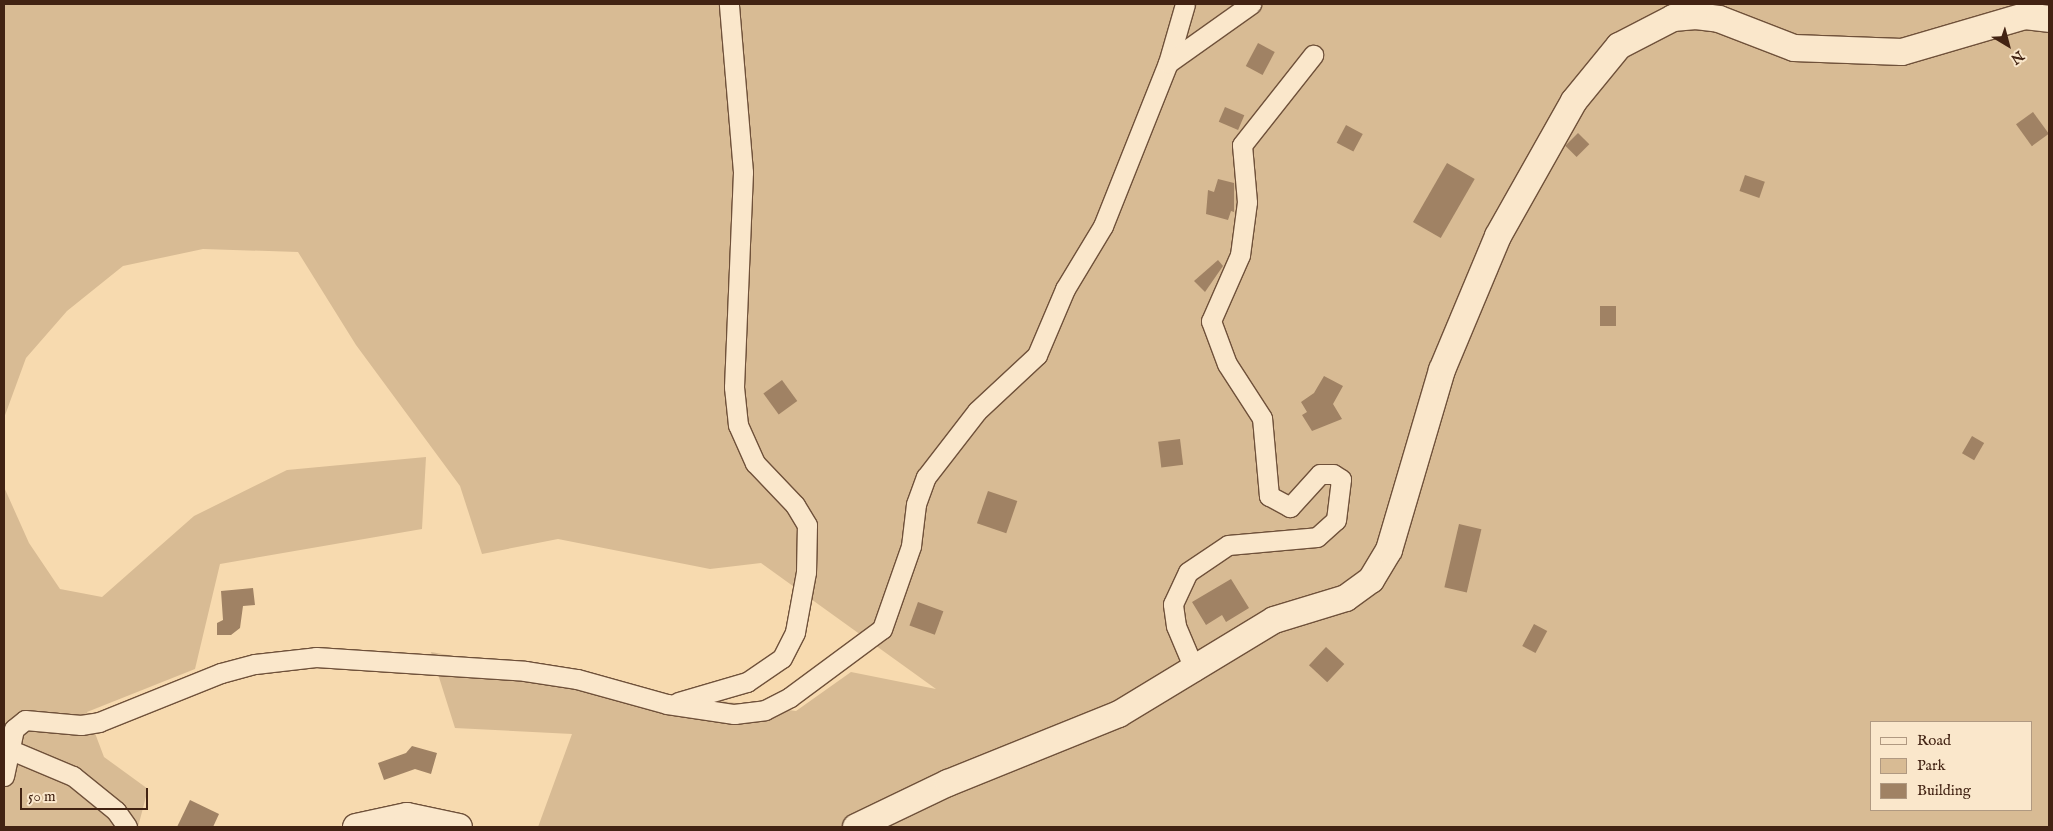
<!DOCTYPE html>
<style>
body{margin:0}
#map{position:relative;width:2053px;height:831px;overflow:hidden;background:#f7daaf;font-family:"IM FELL English",serif}
div>[style]{position:absolute}
.green>*{inset:0;background:#d8bb94}
.building>*{inset:0;background:#a08264;transform-origin:0 0}
.roads{filter:drop-shadow(1px 0 #6f513a) drop-shadow(-1px 0 #6f513a) drop-shadow(0 1px #6f513a) drop-shadow(0 -1px #6f513a)}
.minor>*{height:19px;margin:-9.5px;padding:0 9.5px;transform-origin:9.5px;border-radius:9.5px;background:#fae7cb}
.secondary>*{height:26px;margin:-13px;padding:0 13px;transform-origin:13px;border-radius:13px;background:#fae7cb}
span{translate:-50% -50%;white-space:nowrap;text-align:center;line-height:1.15;-webkit-text-stroke:4.5px #fae7cb;paint-order:stroke}
.frame{position:absolute;inset:0;border:5px solid #422313;pointer-events:none}
.legend{position:absolute;left:1870px;top:721px;width:162px;height:90px;box-sizing:border-box;background:#fae7cb;border:1px solid #b09981;margin:0;padding:6px 9px;list-style:none;font-size:15px;color:#422313}
.legend li{display:flex;align-items:center;gap:10px;height:25px}
.legend b{width:25px;border:1px solid #b09981}
.north{position:absolute;left:1983px;top:20px;width:50px;height:50px;-webkit-text-stroke:4px #fae7cb;paint-order:stroke;rotate:143deg;font-size:14px;font-weight:700;line-height:20px;text-align:center;color:#422313}
.north::after{content:'';display:block;margin:auto;width:18px;height:22px;background:#422313;clip-path:polygon(50% 0,100% 100%,50% 72%,0 100%)}
.scale{position:absolute;left:20px;top:788px;width:128px;height:22px;box-sizing:border-box;border:2px solid #422313;border-top:0;padding-left:6px;font-size:15px;line-height:18px;white-space:nowrap;color:#422313;-webkit-text-stroke:4px #fae7cb;paint-order:stroke}
</style>
<div id="map">
<div class="green">
<div style="clip-path:polygon(evenodd,4px 4px,2049px 4px,2049px 827px,538px 827px,572px 734px,455px 728px,431px 652px,663px 693px,796px 711px,851px 672px,936px 689px,761px 563px,710px 569px,558px 539px,482px 554px,460px 486px,356px 345px,298px 252px,203px 249px,123px 266px,67px 311px,26px 358px,4px 418px,4px 4px,1872px 722px,2032px 722px,2032px 810px,1872px 810px,1872px 722px)"></div>
<div style="clip-path:polygon(426px 457px,422px 529px,220px 564px,195px 669px,87px 712px,104px 757px,148px 789px,138px 827px,4px 827px,4px 487px,29px 543px,60px 589px,102px 597px,194px 516px,287px 470px)"></div>
</div>
<div class="building">
<div style="left:1258px;top:43px;width:19px;height:26px;rotate:28deg"></div>
<div style="left:1225px;top:107px;width:21px;height:16px;rotate:23deg"></div>
<div style="left:2033px;top:112px;width:27px;height:21px;rotate:54deg"></div>
<div style="left:1346px;top:125px;width:19px;height:20px;rotate:28deg"></div>
<div style="left:1578px;top:133px;width:16px;height:18px;rotate:45deg"></div>
<div style="left:1447px;top:163px;width:32px;height:68px;rotate:30deg"></div>
<div style="left:1745px;top:175px;width:21px;height:17px;rotate:19deg"></div>
<div style="clip-path:polygon(1218px 179px,1234px 183px,1234px 212px,1231px 211px,1228px 220px,1206px 214px,1208px 190px,1214px 192px)"></div>
<div style="clip-path:polygon(1218px 260px,1223px 266px,1205px 292px,1194px 281px)"></div>
<div style="left:1600px;top:306px;width:16px;height:20px"></div>
<div style="clip-path:polygon(1324px 376px,1343px 386px,1333px 404px,1342px 419px,1312px 431px,1302px 415px,1307px 412px,1301px 402px,1314px 393px)"></div>
<div style="left:782px;top:380px;width:26px;height:23px;rotate:54deg"></div>
<div style="left:1972px;top:436px;width:14px;height:20px;rotate:30deg"></div>
<div style="left:1180px;top:439px;width:26px;height:22px;rotate:83deg"></div>
<div style="left:988px;top:491px;width:31px;height:34px;rotate:19deg"></div>
<div style="left:1459px;top:524px;width:23px;height:65px;rotate:13deg"></div>
<div style="clip-path:polygon(1231px 579px,1249px 608px,1226px 622px,1222px 615px,1206px 625px,1192px 602px)"></div>
<div style="clip-path:polygon(253px 588px,255px 605px,243px 606px,240px 628px,231px 635px,217px 635px,217px 623px,223px 620px,221px 591px)"></div>
<div style="left:918px;top:602px;width:27px;height:25px;rotate:20deg"></div>
<div style="left:1534px;top:624px;width:15px;height:25px;rotate:28deg"></div>
<div style="left:1326px;top:647px;width:25px;height:25px;rotate:43deg"></div>
<div style="clip-path:polygon(412px 746px,437px 753px,431px 774px,415px 769px,384px 780px,378px 763px,406px 753px)"></div>
<div style="clip-path:polygon(190px 800px,219px 814px,213px 827px,177px 827px)"></div>
</div>
<div class="roads">
<div class="minor">
<div style="left:1168px;top:63px;width:61px;rotate:-73.9deg"></div>
<div style="left:1195px;top:671px;width:49px;rotate:-112.9deg"></div>
<div style="left:1176px;top:626px;width:22px;rotate:-98deg"></div>
<div style="left:1173px;top:604px;width:35px;rotate:-65deg"></div>
<div style="left:1188px;top:572px;width:48px;rotate:-34deg"></div>
<div style="left:1228px;top:545px;width:89px;rotate:-5.1deg"></div>
<div style="left:1317px;top:537px;width:25px;rotate:-42deg"></div>
<div style="left:1336px;top:520px;width:41px;rotate:-83deg"></div>
<div style="left:1341px;top:479px;width:9px;rotate:-148deg"></div>
<div style="left:1333px;top:474px;width:13px;rotate:180deg"></div>
<div style="left:1320px;top:474px;width:45px;rotate:132.3deg"></div>
<div style="left:1290px;top:507px;width:24px;rotate:-152deg"></div>
<div style="left:1269px;top:496px;width:78px;rotate:-95.1deg"></div>
<div style="left:1262px;top:418px;width:64px;rotate:-122.9deg"></div>
<div style="left:1227px;top:364px;width:46px;rotate:-110.4deg"></div>
<div style="left:1211px;top:321px;width:72px;rotate:-66.3deg"></div>
<div style="left:1240px;top:255px;width:53px;rotate:-82.5deg"></div>
<div style="left:1247px;top:202px;width:57px;rotate:-95deg"></div>
<div style="left:1242px;top:145px;width:115px;rotate:-51.7deg"></div>
<div style="left:678px;top:702px;width:72px;rotate:-16.2deg"></div>
<div style="left:747px;top:682px;width:42px;rotate:-34.4deg"></div>
<div style="left:782px;top:658px;width:29px;rotate:-63deg"></div>
<div style="left:795px;top:632px;width:61px;rotate:-79.6deg"></div>
<div style="left:806px;top:572px;width:47px;rotate:-88.8deg"></div>
<div style="left:807px;top:525px;width:23px;rotate:-121deg"></div>
<div style="left:795px;top:505px;width:58px;rotate:-133.6deg"></div>
<div style="left:755px;top:463px;width:42px;rotate:-114.1deg"></div>
<div style="left:738px;top:425px;width:38px;rotate:-96deg"></div>
<div style="left:734px;top:387px;width:215px;rotate:-87.6deg"></div>
<div style="left:743px;top:172px;width:169px;rotate:-94.8deg"></div>
<div style="left:11px;top:750px;width:67px;rotate:22.8deg"></div>
<div style="left:73px;top:776px;width:55px;rotate:39.1deg"></div>
<div style="left:116px;top:811px;width:19px;rotate:55deg"></div>
<div style="left:4px;top:776px;width:48px;rotate:-78deg"></div>
<div style="left:14px;top:729px;width:14px;rotate:-39deg"></div>
<div style="left:25px;top:720px;width:56px;rotate:5.1deg"></div>
<div style="left:81px;top:725px;width:18px;rotate:-9deg"></div>
<div style="left:99px;top:722px;width:131px;rotate:-21.9deg"></div>
<div style="left:221px;top:673px;width:35px;rotate:-15deg"></div>
<div style="left:255px;top:664px;width:61px;rotate:-6.5deg"></div>
<div style="left:316px;top:657px;width:209px;rotate:3.8deg"></div>
<div style="left:525px;top:671px;width:53px;rotate:8.7deg"></div>
<div style="left:577px;top:679px;width:93px;rotate:15.5deg"></div>
<div style="left:667px;top:704px;width:68px;rotate:8.5deg"></div>
<div style="left:734px;top:714px;width:31px;rotate:-7deg"></div>
<div style="left:765px;top:710px;width:28px;rotate:-27deg"></div>
<div style="left:790px;top:697px;width:114px;rotate:-36.5deg"></div>
<div style="left:882px;top:629px;width:88px;rotate:-70.7deg"></div>
<div style="left:911px;top:546px;width:42px;rotate:-83.2deg"></div>
<div style="left:916px;top:504px;width:29px;rotate:-70deg"></div>
<div style="left:926px;top:477px;width:83px;rotate:-52.3deg"></div>
<div style="left:977px;top:411px;width:82px;rotate:-43deg"></div>
<div style="left:1037px;top:355px;width:72px;rotate:-67deg"></div>
<div style="left:1065px;top:289px;width:74px;rotate:-58.9deg"></div>
<div style="left:1103px;top:226px;width:175px;rotate:-68.3deg"></div>
<div style="left:1168px;top:63px;width:102px;rotate:-35.4deg"></div>
</div>
<div class="secondary">
<div style="left:356px;top:827px;width:52px;rotate:-12.2deg"></div>
<div style="left:407px;top:816px;width:53px;rotate:11.9deg"></div>
<div style="left:856px;top:827px;width:102px;rotate:-25.6deg"></div>
<div style="left:948px;top:783px;width:184px;rotate:-22deg"></div>
<div style="left:1119px;top:714px;width:181px;rotate:-31.2deg"></div>
<div style="left:1274px;top:620px;width:75px;rotate:-17deg"></div>
<div style="left:1346px;top:598px;width:31px;rotate:-36deg"></div>
<div style="left:1371px;top:580px;width:35px;rotate:-59deg"></div>
<div style="left:1389px;top:550px;width:188px;rotate:-73.6deg"></div>
<div style="left:1442px;top:370px;width:145px;rotate:-67.3deg"></div>
<div style="left:1498px;top:236px;width:155px;rotate:-60.6deg"></div>
<div style="left:1574px;top:101px;width:71px;rotate:-50.7deg"></div>
<div style="left:1619px;top:46px;width:61px;rotate:-27.4deg"></div>
<div style="left:1673px;top:18px;width:23px;rotate:-5deg"></div>
<div style="left:1696px;top:16px;width:23px;rotate:7deg"></div>
<div style="left:1719px;top:19px;width:80px;rotate:21.1deg"></div>
<div style="left:1794px;top:48px;width:108px;rotate:2.1deg"></div>
<div style="left:1902px;top:52px;width:128px;rotate:-16.3deg"></div>
<div style="left:2025px;top:16px;width:24px;rotate:7deg"></div>
</div>
</div>
<div class="frame"></div>
<ul class="legend">
<li><b style="height:6px;background:#fae7cb"></b>Road</li>
<li><b style="height:14px;background:#d8bb94"></b>Park</li>
<li><b style="height:14px;background:#a08264"></b>Building</li>
</ul>
<div class="north">N</div>
<div class="scale">50 m</div>
</div>
